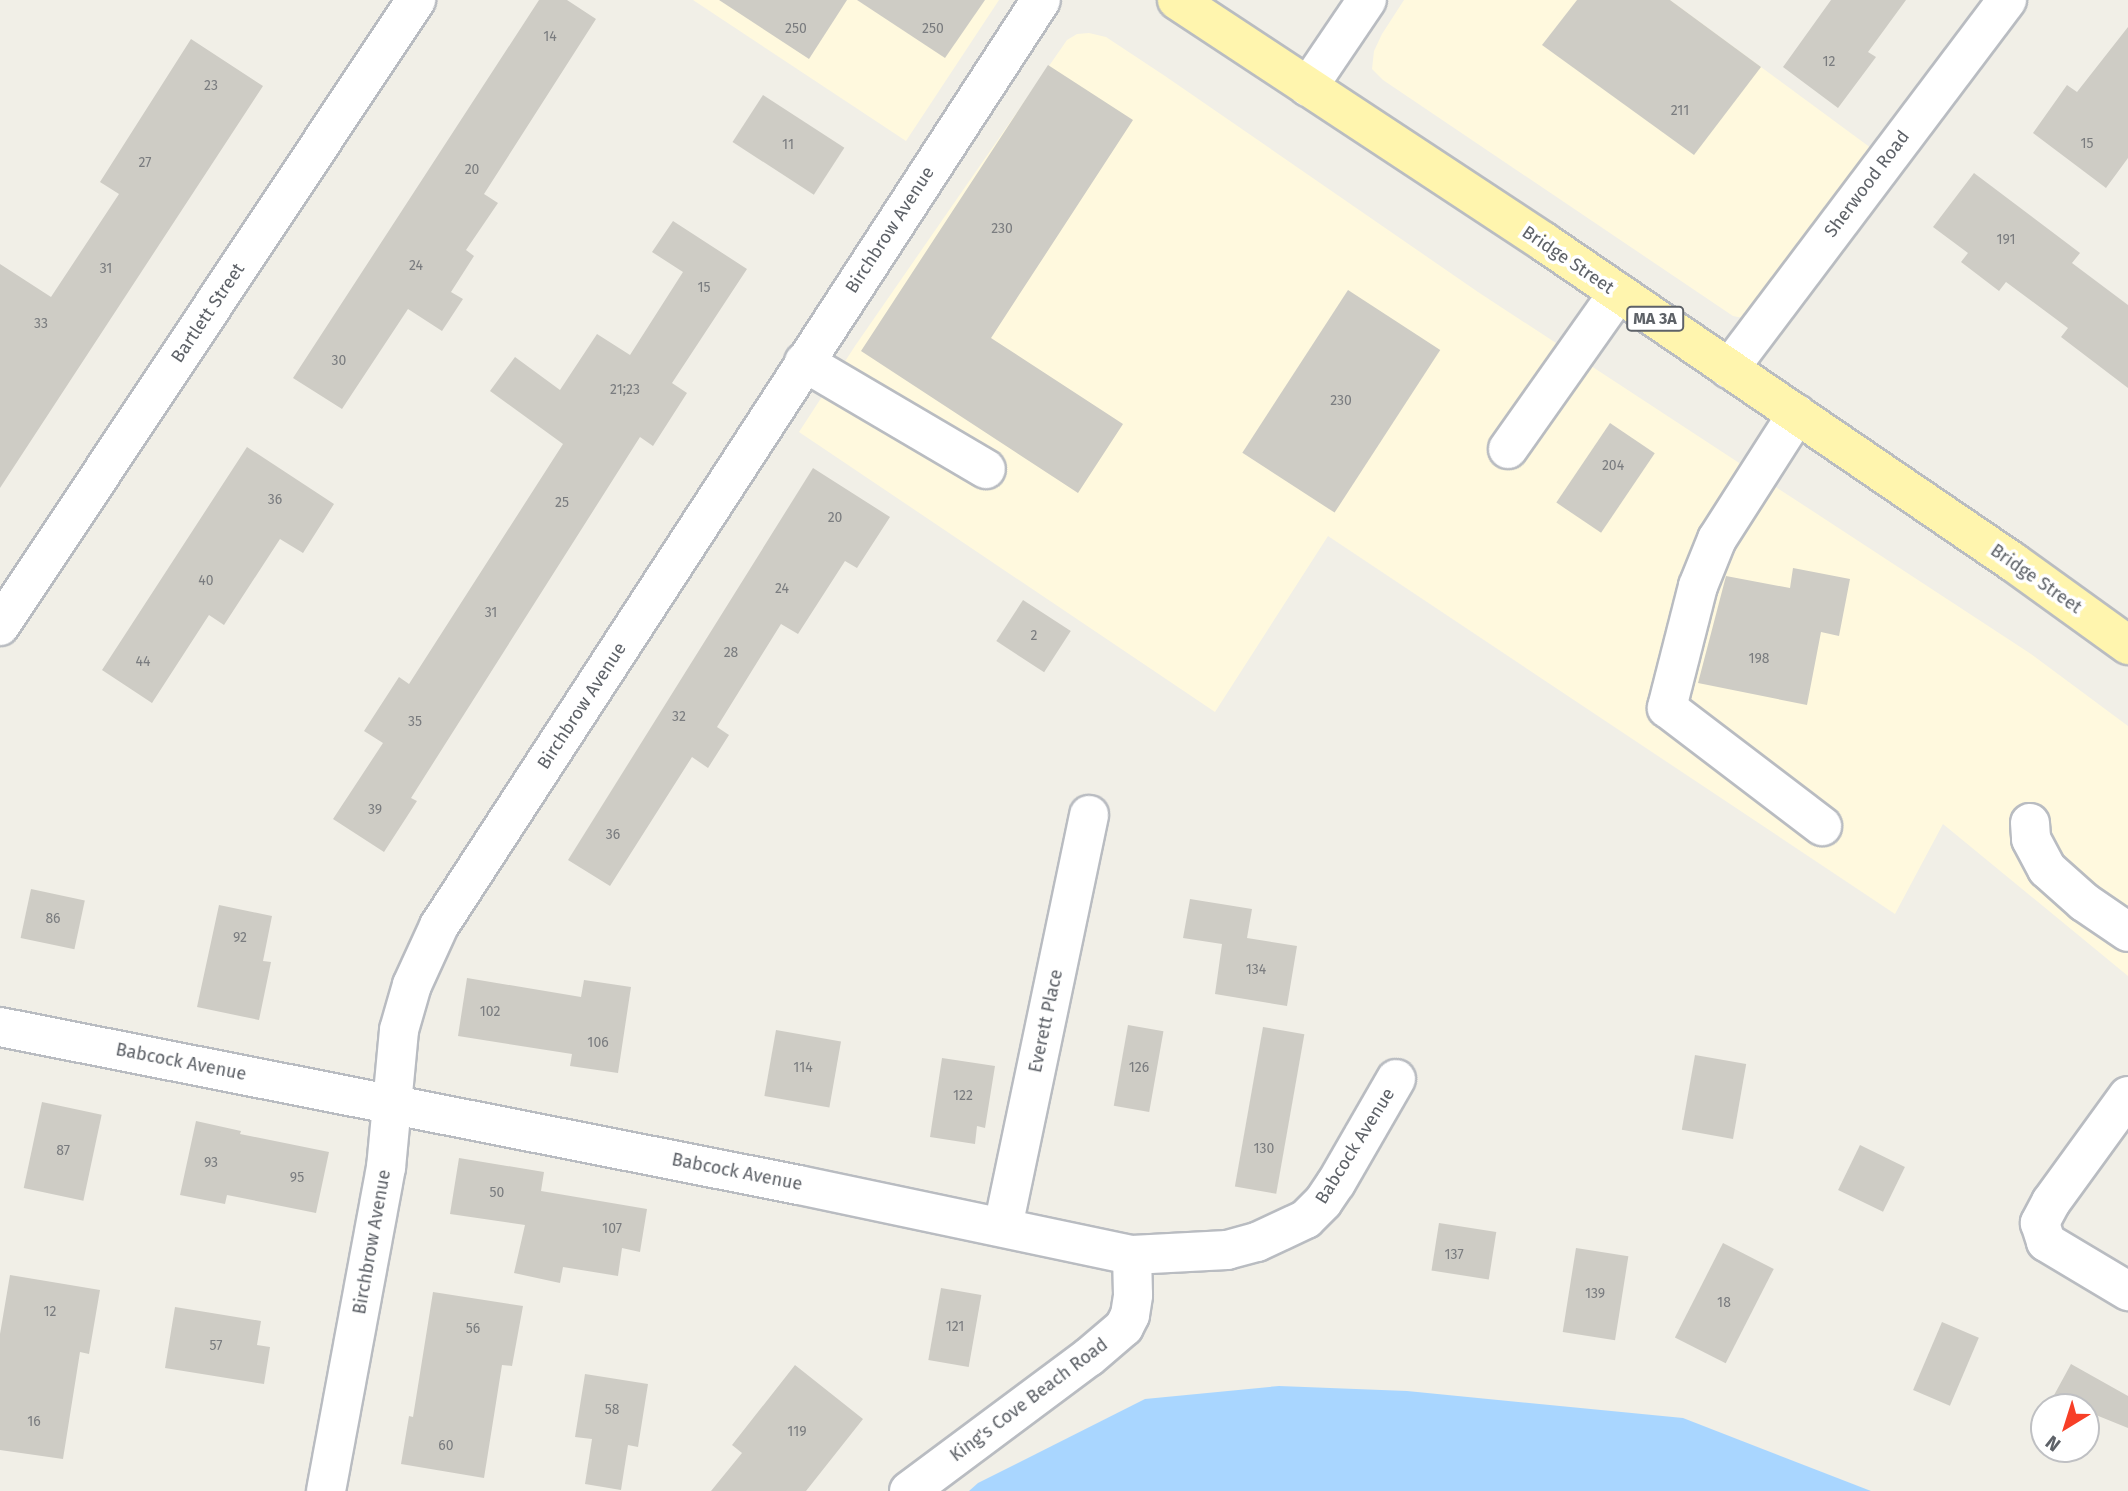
<!DOCTYPE html>
<style>
body{margin:0}
#map{position:relative;width:2128px;height:1491px;overflow:hidden;background:#f1efe7;font-family:"Fira Sans",sans-serif}
div>[style]{position:absolute}
.commercial>*{inset:0;background:#fff9de}
.water>*{inset:0;background:#a9d6ff}
.building>*{inset:0;background:#ceccc5;transform-origin:0 0}
.roads{filter:drop-shadow(2px 0 #b9bcc1) drop-shadow(-2px 0 #b9bcc1) drop-shadow(0 2px #b9bcc1) drop-shadow(0 -2px #b9bcc1)}
.minor>*{height:38px;margin:-19px;padding:0 19px;transform-origin:19px;border-radius:19px;background:#fff}
.major>*{height:38px;margin:-19px;padding:0 19px;transform-origin:19px;border-radius:19px;background:#fff5ae}
span{translate:-50% -50%;white-space:nowrap;text-align:center;line-height:1.15;-webkit-text-stroke:7px #fff;paint-order:stroke}
.number-label{font-size:14px;color:#7a7c7f}
.number-label span{-webkit-text-stroke-width:0}
.shield-label span{padding:2px 5px;background:#fff;border:2px solid;border-radius:5px;-webkit-text-stroke-width:0}
.shield-label{font-size:16px;color:#5e6268;font-weight:700}
.street-label{font-size:18px;color:#5e6268}
.north{position:absolute;left:2030px;top:1393px;width:70px;height:70px;box-sizing:border-box;background:#fff;border:2px solid #bfc0c3;border-radius:50%;rotate:218deg;font-size:19px;font-weight:700;line-height:28px;text-align:center;color:#5e6268}
.north::after{content:'';display:block;margin:auto;width:24px;height:32px;background:#f73f27;clip-path:polygon(50% 0,100% 100%,50% 72%,0 100%)}
</style>
<div id="map">
<div class="commercial">
<div style="clip-path:polygon(693px 0,999px 0,906px 141px)"></div>
<div style="clip-path:polygon(1404px 0,1670px 0,1875px 151px,1750px 314px,1743px 318px,1733px 316px,1383px 80px,1372px 69px,1374px 51px,1382px 34px)"></div>
<div style="clip-path:polygon(1089px 33px,1106px 37px,1165px 76px,1478px 292px,2031px 654px,2128px 726px,2128px 976px,1943px 824px,1895px 914px,1328px 536px,1215px 712px,799px 432px,855px 346px,1067px 40px,1077px 34px)"></div>
</div>
<div class="water">
<div style="clip-path:polygon(1279px 1386px,1407px 1391px,1683px 1418px,1871px 1491px,969px 1491px,978px 1483px,1145px 1399px)"></div>
</div>
<div class="building">
<div style="clip-path:polygon(539px 0,567px 0,596px 19px,484px 194px,498px 203px,466px 250px,474px 256px,451px 292px,463px 299px,442px 331px,408px 309px,342px 409px,293px 378px)"></div>
<div style="clip-path:polygon(719px 0,847px 0,809px 59px)"></div>
<div style="clip-path:polygon(857px 0,985px 0,945px 58px)"></div>
<div style="clip-path:polygon(1577px 0,1670px 0,1761px 67px,1694px 155px,1542px 45px)"></div>
<div style="clip-path:polygon(1831px 0,1906px 0,1868px 52px,1876px 57px,1838px 108px,1783px 67px)"></div>
<div style="clip-path:polygon(2128px 27px,2128px 158px,2106px 188px,2033px 133px,2067px 85px,2077px 92px)"></div>
<div style="clip-path:polygon(191px 39px,263px 86px,0 488px,0 264px,51px 297px,119px 194px,100px 182px)"></div>
<div style="clip-path:polygon(1048px 65px,1133px 120px,991px 338px,1123px 424px,1078px 493px,861px 351px)"></div>
<div style="left:763px;top:95px;width:97px;height:56px;rotate:33deg"></div>
<div style="clip-path:polygon(1974px 173px,2080px 253px,2072px 263px,2128px 305px,2128px 388px,2061px 337px,2068px 328px,2006px 282px,1999px 291px,1961px 262px,1968px 253px,1933px 227px)"></div>
<div style="clip-path:polygon(673px 221px,747px 269px,672px 383px,687px 393px,653px 446px,640px 437px,411px 798px,417px 801px,384px 852px,333px 819px,383px 743px,364px 731px,399px 677px,409px 684px,563px 444px,490px 391px,515px 357px,560px 390px,597px 334px,630px 355px,683px 272px,652px 252px)"></div>
<div style="left:1348px;top:290px;width:110px;height:194px;rotate:33deg"></div>
<div style="left:1610px;top:423px;width:54px;height:96px;rotate:34deg"></div>
<div style="clip-path:polygon(247px 447px,334px 504px,303px 553px,280px 539px,224px 625px,209px 615px,152px 703px,102px 670px)"></div>
<div style="clip-path:polygon(813px 468px,890px 517px,857px 568px,845px 561px,798px 634px,781px 624px,717px 727px,729px 735px,708px 768px,692px 757px,610px 886px,568px 860px)"></div>
<div style="clip-path:polygon(1793px 568px,1850px 579px,1839px 636px,1821px 632px,1807px 705px,1698px 683px,1726px 576px,1790px 588px)"></div>
<div style="left:1023px;top:600px;width:57px;height:49px;rotate:33deg"></div>
<div style="left:31px;top:889px;width:55px;height:50px;rotate:12deg"></div>
<div style="clip-path:polygon(1190px 899px,1252px 909px,1247px 938px,1297px 946px,1287px 1006px,1215px 994px,1222px 944px,1183px 938px)"></div>
<div style="clip-path:polygon(219px 905px,272px 916px,263px 961px,271px 962px,259px 1020px,197px 1007px)"></div>
<div style="clip-path:polygon(467px 978px,581px 997px,584px 980px,631px 987px,618px 1073px,570px 1066px,572px 1054px,458px 1036px)"></div>
<div style="left:1128px;top:1025px;width:36px;height:82px;rotate:10deg"></div>
<div style="left:1263px;top:1027px;width:42px;height:162px;rotate:10deg"></div>
<div style="left:776px;top:1030px;width:66px;height:67px;rotate:10deg"></div>
<div style="left:1695px;top:1055px;width:52px;height:76px;rotate:10deg"></div>
<div style="clip-path:polygon(942px 1058px,995px 1066px,985px 1128px,977px 1126px,975px 1144px,930px 1137px)"></div>
<div style="left:42px;top:1102px;width:61px;height:88px;rotate:12deg"></div>
<div style="clip-path:polygon(196px 1121px,241px 1131px,240px 1134px,329px 1152px,316px 1213px,227px 1195px,225px 1204px,180px 1195px)"></div>
<div style="left:1860px;top:1145px;width:50px;height:50px;rotate:26deg"></div>
<div style="clip-path:polygon(459px 1158px,544px 1172px,541px 1191px,647px 1209px,640px 1252px,622px 1248px,618px 1276px,563px 1267px,560px 1283px,514px 1273px,525px 1225px,450px 1214px)"></div>
<div style="left:1439px;top:1223px;width:58px;height:48px;rotate:9deg"></div>
<div style="left:1723px;top:1243px;width:57px;height:106px;rotate:27deg"></div>
<div style="left:1576px;top:1248px;width:53px;height:85px;rotate:9deg"></div>
<div style="clip-path:polygon(10px 1275px,100px 1290px,89px 1354px,80px 1352px,63px 1459px,0 1450px,0 1334px)"></div>
<div style="left:941px;top:1288px;width:41px;height:73px;rotate:10deg"></div>
<div style="clip-path:polygon(433px 1292px,523px 1306px,512px 1366px,502px 1365px,484px 1478px,401px 1464px,409px 1416px,413px 1417px)"></div>
<div style="clip-path:polygon(175px 1307px,261px 1321px,257px 1345px,270px 1347px,264px 1384px,165px 1368px)"></div>
<div style="left:1942px;top:1322px;width:40px;height:74px;rotate:23deg"></div>
<div style="clip-path:polygon(2071px 1364px,2128px 1396px,2128px 1428px,2086px 1411px,2086px 1407px,2076px 1407px,2053px 1397px)"></div>
<div style="clip-path:polygon(795px 1365px,863px 1419px,806px 1491px,711px 1491px,742px 1453px,732px 1445px)"></div>
<div style="clip-path:polygon(585px 1374px,648px 1384px,638px 1447px,628px 1445px,621px 1490px,585px 1484px,592px 1439px,575px 1437px)"></div>
</div>
<div class="roads">
<div class="minor">
<div style="left:1308px;top:87px;width:105px;rotate:-55.9deg"></div>
<div style="left:804px;top:362px;width:211px;rotate:30.5deg"></div>
<div style="left:1729px;top:369px;width:462px;rotate:-53deg"></div>
<div style="left:1797px;top:414px;width:148px;rotate:122.6deg"></div>
<div style="left:1717px;top:539px;width:51px;rotate:112deg"></div>
<div style="left:1698px;top:586px;width:126px;rotate:104.3deg"></div>
<div style="left:1667px;top:708px;width:195px;rotate:37.3deg"></div>
<div style="left:1508px;top:449px;width:191px;rotate:-54.8deg"></div>
<div style="left:0;top:626px;width:752px;rotate:-56.39deg"></div>
<div style="left:2030px;top:823px;width:16px;rotate:86deg"></div>
<div style="left:2031px;top:839px;width:34px;rotate:62deg"></div>
<div style="left:2047px;top:869px;width:50px;rotate:41.7deg"></div>
<div style="left:2084px;top:902px;width:53px;rotate:34.3deg"></div>
<div style="left:0;top:1027px;width:814px;rotate:11.19deg"></div>
<div style="left:799px;top:1185px;width:340px;rotate:11.9deg"></div>
<div style="left:1132px;top:1255px;width:95px;rotate:-3deg"></div>
<div style="left:1227px;top:1250px;width:31px;rotate:-15deg"></div>
<div style="left:1257px;top:1242px;width:54px;rotate:-25.1deg"></div>
<div style="left:1306px;top:1219px;width:24px;rotate:-45deg"></div>
<div style="left:1323px;top:1202px;width:23px;rotate:-56deg"></div>
<div style="left:1336px;top:1183px;width:120px;rotate:-60deg"></div>
<div style="left:2128px;top:1096px;width:131px;rotate:126deg"></div>
<div style="left:2051px;top:1202px;width:24px;rotate:118deg"></div>
<div style="left:2040px;top:1223px;width:20px;rotate:72deg"></div>
<div style="left:2046px;top:1242px;width:96px;rotate:30.9deg"></div>
<div style="left:1003px;top:1227px;width:421px;rotate:-78.2deg"></div>
<div style="left:326px;top:1491px;width:329px;rotate:-79.5deg"></div>
<div style="left:386px;top:1168px;width:139px;rotate:-84.6deg"></div>
<div style="left:399px;top:1030px;width:47px;rotate:-73.9deg"></div>
<div style="left:412px;top:985px;width:65px;rotate:-65.4deg"></div>
<div style="left:439px;top:926px;width:1104px;rotate:-56.97deg"></div>
<div style="left:909px;top:1491px;width:224px;rotate:-36.7deg"></div>
<div style="left:1089px;top:1357px;width:46px;rotate:-40.6deg"></div>
<div style="left:1124px;top:1327px;width:13px;rotate:-63deg"></div>
<div style="left:1130px;top:1315px;width:20px;rotate:-81deg"></div>
<div style="left:1133px;top:1295px;width:40px;rotate:-91.4deg"></div>
</div>
<div class="major">
<div style="left:1177px;top:0;width:440px;rotate:33.4deg"></div>
<div style="left:1544px;top:242px;width:568px;rotate:34.31deg"></div>
<div style="left:2013px;top:562px;width:142px;rotate:35.8deg"></div>
</div>
</div>
<div class="number-label">
<span style="left:796px;top:29px">250</span>
<span style="left:933px;top:29px">250</span>
<span style="left:550px;top:37px">14</span>
<span style="left:1829px;top:62px">12</span>
<span style="left:211px;top:86px">23</span>
<span style="left:1680px;top:111px">211</span>
<span style="left:2087px;top:144px">15</span>
<span style="left:788px;top:145px">11</span>
<span style="left:145px;top:163px">27</span>
<span style="left:472px;top:170px">20</span>
<span style="left:1002px;top:229px">230</span>
<span style="left:2006px;top:240px">191</span>
<span style="left:416px;top:266px">24</span>
<span style="left:106px;top:269px">31</span>
<span style="left:704px;top:288px">15</span>
<span style="left:41px;top:324px">33</span>
<span style="left:339px;top:361px">30</span>
<span style="left:625px;top:390px">21;23</span>
<span style="left:1341px;top:401px">230</span>
<span style="left:1613px;top:466px">204</span>
<span style="left:275px;top:500px">36</span>
<span style="left:562px;top:503px">25</span>
<span style="left:835px;top:518px">20</span>
<span style="left:206px;top:581px">40</span>
<span style="left:782px;top:589px">24</span>
<span style="left:491px;top:613px">31</span>
<span style="left:1034px;top:636px">2</span>
<span style="left:731px;top:653px">28</span>
<span style="left:1759px;top:659px">198</span>
<span style="left:143px;top:662px">44</span>
<span style="left:679px;top:717px">32</span>
<span style="left:415px;top:722px">35</span>
<span style="left:375px;top:810px">39</span>
<span style="left:613px;top:835px">36</span>
<span style="left:53px;top:919px">86</span>
<span style="left:240px;top:938px">92</span>
<span style="left:1256px;top:970px">134</span>
<span style="left:490px;top:1012px">102</span>
<span style="left:598px;top:1043px">106</span>
<span style="left:803px;top:1068px">114</span>
<span style="left:1139px;top:1068px">126</span>
<span style="left:963px;top:1096px">122</span>
<span style="left:1264px;top:1149px">130</span>
<span style="left:63px;top:1151px">87</span>
<span style="left:211px;top:1163px">93</span>
<span style="left:297px;top:1178px">95</span>
<span style="left:497px;top:1193px">50</span>
<span style="left:612px;top:1229px">107</span>
<span style="left:1454px;top:1255px">137</span>
<span style="left:1595px;top:1294px">139</span>
<span style="left:1724px;top:1303px">18</span>
<span style="left:50px;top:1312px">12</span>
<span style="left:955px;top:1327px">121</span>
<span style="left:473px;top:1329px">56</span>
<span style="left:216px;top:1346px">57</span>
<span style="left:612px;top:1410px">58</span>
<span style="left:34px;top:1422px">16</span>
<span style="left:797px;top:1432px">119</span>
<span style="left:446px;top:1446px">60</span>
</div>
<div class="shield-label">
<span style="left:1655px;top:319px">MA 3A</span>
</div>
<div class="street-label">
<span style="left:1867px;top:184px;rotate:-53deg">Sherwood Road</span>
<span style="left:890px;top:230px;rotate:-57deg">Birchbrow Avenue</span>
<span style="left:1568px;top:260px;rotate:34deg">Bridge Street</span>
<span style="left:208px;top:313px;rotate:-56deg">Bartlett Street</span>
<span style="left:2036px;top:579px;rotate:35deg">Bridge Street</span>
<span style="left:582px;top:706px;rotate:-57deg">Birchbrow Avenue</span>
<span style="left:1046px;top:1021px;rotate:-78deg">Everett Place</span>
<span style="left:181px;top:1062px;rotate:11deg">Babcock Avenue</span>
<span style="left:1355px;top:1146px;rotate:-58deg">Babcock Avenue</span>
<span style="left:737px;top:1172px;rotate:11deg">Babcock Avenue</span>
<span style="left:372px;top:1242px;rotate:-80deg">Birchbrow Avenue</span>
<span style="left:1029px;top:1400px;rotate:-37deg">King's Cove Beach Road</span>
</div>
<div class="north">N</div>
</div>
